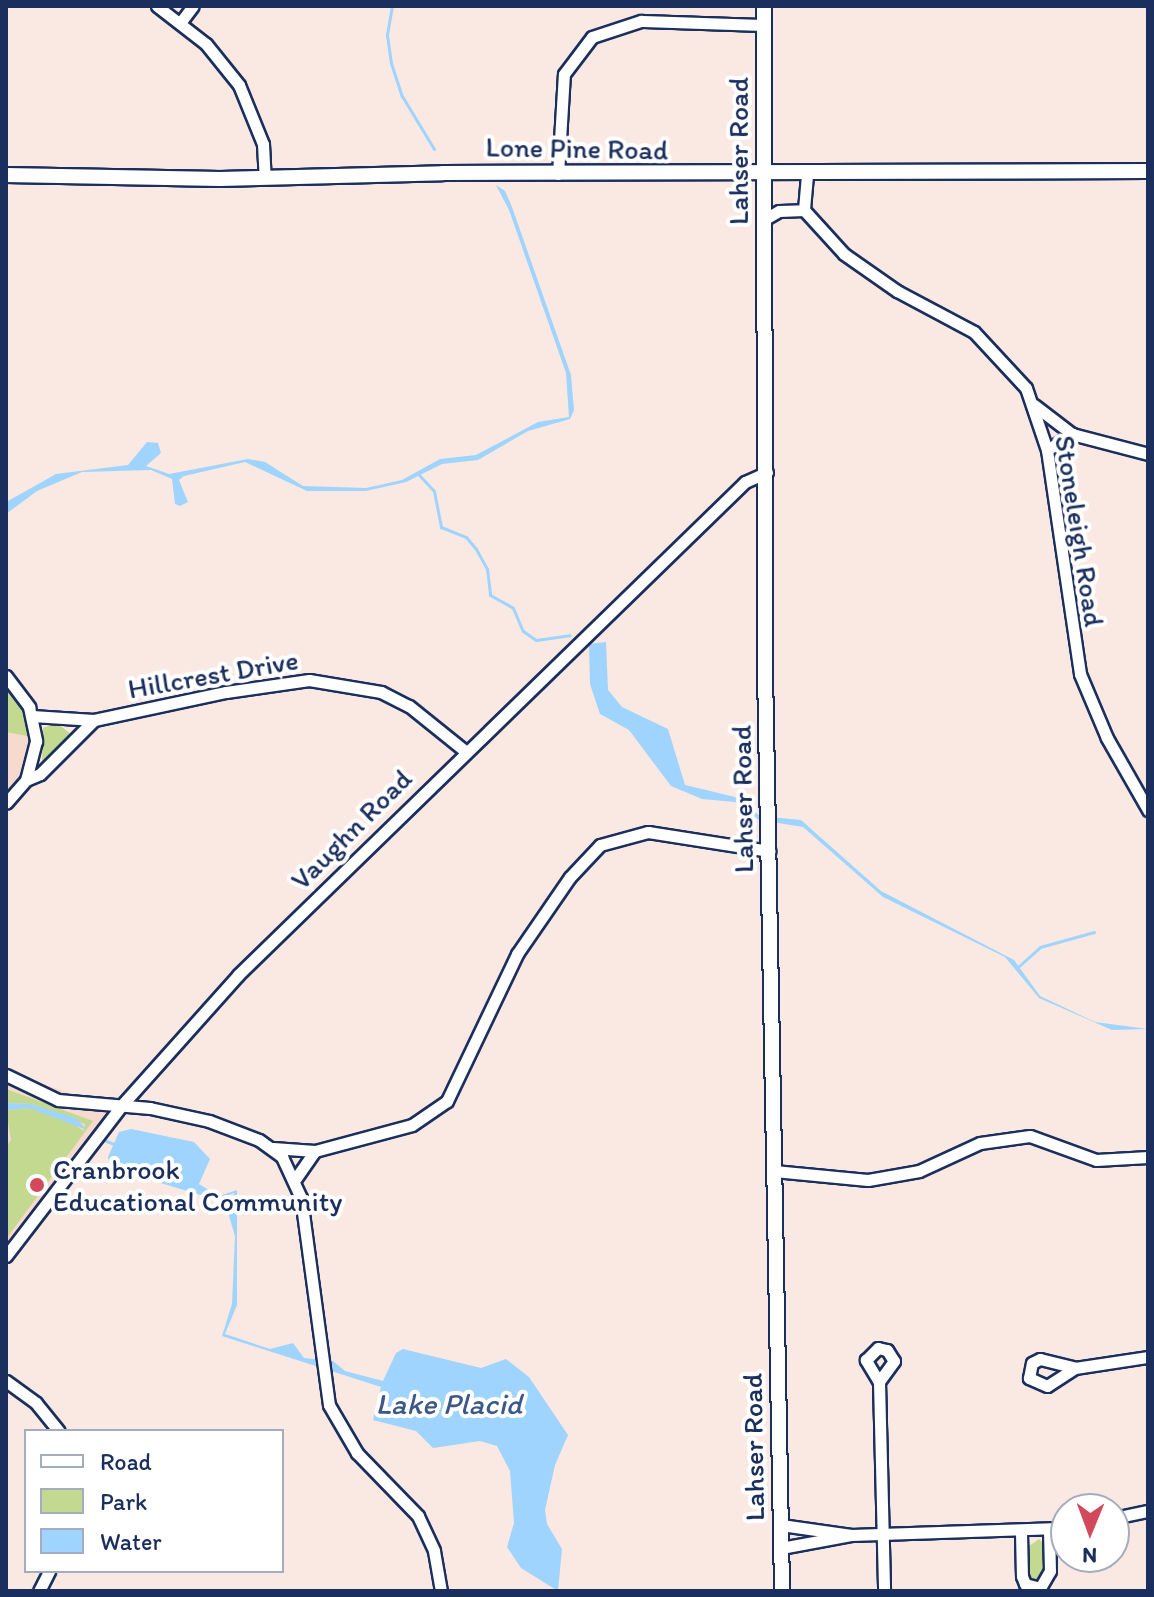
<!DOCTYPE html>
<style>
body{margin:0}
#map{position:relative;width:1154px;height:1597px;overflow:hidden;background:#fae9e2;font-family:Itim,sans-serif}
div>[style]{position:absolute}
.built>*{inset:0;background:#f6dace}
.green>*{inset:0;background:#c2d98f}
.water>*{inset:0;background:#9ed4fd}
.stream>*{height:3px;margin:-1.5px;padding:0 1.5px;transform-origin:1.5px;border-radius:1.5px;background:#9ed4fd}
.roads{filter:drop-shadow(2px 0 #1b2f5e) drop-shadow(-2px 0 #1b2f5e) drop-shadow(0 2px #1b2f5e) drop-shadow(0 -2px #1b2f5e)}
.minor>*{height:11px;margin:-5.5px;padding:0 5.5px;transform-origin:5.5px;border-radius:5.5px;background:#fff}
.tertiary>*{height:14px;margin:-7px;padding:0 7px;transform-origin:7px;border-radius:7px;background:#fff}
.dots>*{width:22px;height:22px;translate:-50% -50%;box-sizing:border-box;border:4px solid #fff;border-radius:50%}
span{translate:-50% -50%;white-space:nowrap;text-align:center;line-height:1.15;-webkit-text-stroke:8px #fff;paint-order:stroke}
.street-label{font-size:28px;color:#1b2f5e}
.poi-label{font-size:28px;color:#1b2f5e}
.left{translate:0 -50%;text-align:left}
.water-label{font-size:30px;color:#3c5886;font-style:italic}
.frame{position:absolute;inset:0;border:8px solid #1b2f5e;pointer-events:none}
.legend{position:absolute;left:24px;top:1429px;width:260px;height:144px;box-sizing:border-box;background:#fff;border:2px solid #a4acbf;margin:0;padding:10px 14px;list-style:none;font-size:24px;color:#1b2f5e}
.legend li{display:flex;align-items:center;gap:16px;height:40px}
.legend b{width:40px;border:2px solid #a4acbf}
.north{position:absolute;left:1050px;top:1493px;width:80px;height:80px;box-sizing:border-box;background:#fff;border:2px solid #a4acbf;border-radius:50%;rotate:181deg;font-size:22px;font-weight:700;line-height:32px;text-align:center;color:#1b2f5e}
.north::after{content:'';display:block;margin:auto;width:28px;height:36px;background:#d1495b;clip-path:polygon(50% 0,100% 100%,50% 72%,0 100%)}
</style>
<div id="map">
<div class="built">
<div style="clip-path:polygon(6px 664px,33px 700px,42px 732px,32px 788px,6px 814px)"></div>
<div style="clip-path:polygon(6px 1065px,26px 1079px,107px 1105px,121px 1116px,6px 1264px)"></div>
</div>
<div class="green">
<div style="clip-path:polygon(6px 683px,25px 710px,32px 737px,6px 732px)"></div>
<div style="clip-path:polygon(57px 723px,72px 735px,42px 764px,43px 728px)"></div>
<div style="clip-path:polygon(6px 1089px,93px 1121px,6px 1239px,6px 1147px,11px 1140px,6px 1110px,29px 1108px,65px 1118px,84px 1131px,85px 1124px,31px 1104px,6px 1103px)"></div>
<div style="clip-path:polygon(1039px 1539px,1044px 1544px,1046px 1575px,1038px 1584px,1027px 1576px,1026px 1548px)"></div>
</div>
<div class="water">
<div style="clip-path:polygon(496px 185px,505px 191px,512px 207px,571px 375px,574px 410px,570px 419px,528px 431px,478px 460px,442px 464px,406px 482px,366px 491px,307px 491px,245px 462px,184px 476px,179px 480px,188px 502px,180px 506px,175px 504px,172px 479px,151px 470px,82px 472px,37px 491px,6px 514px,8px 501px,56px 474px,128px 465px,147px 442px,158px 443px,161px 453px,146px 466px,169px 474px,248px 459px,265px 462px,303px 486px,366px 488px,402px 480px,440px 459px,476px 455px,538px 422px,569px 417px,566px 373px,509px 210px)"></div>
<div style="clip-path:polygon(606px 642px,608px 690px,622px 707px,668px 729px,685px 785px,735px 797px,760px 816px,801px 820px,881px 891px,1014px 960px,1040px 996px,1095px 1022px,1148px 1029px,1112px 1030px,1039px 998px,1005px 957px,883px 897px,803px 827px,759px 820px,735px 802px,702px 799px,671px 786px,629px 730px,600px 714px,590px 684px,589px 644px)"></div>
<div style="clip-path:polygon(6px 1103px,31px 1104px,76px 1118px,87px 1130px,29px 1108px,6px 1110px)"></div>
<div style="clip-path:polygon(131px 1129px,194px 1142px,210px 1159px,199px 1184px,219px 1196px,237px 1190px,237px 1305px,225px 1334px,270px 1349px,293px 1343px,304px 1358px,333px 1361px,345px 1371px,383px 1381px,396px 1353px,403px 1349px,481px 1368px,506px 1359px,529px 1377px,568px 1435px,555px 1465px,545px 1510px,547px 1524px,562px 1549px,558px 1591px,521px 1568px,507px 1547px,514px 1523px,510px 1471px,497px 1446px,480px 1441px,433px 1448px,416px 1431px,373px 1420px,381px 1387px,222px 1336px,232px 1304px,235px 1236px,229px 1216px,234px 1193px,217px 1200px,144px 1178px,113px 1178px,108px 1157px,119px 1132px)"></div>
</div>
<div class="stream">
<div style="left:392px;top:6px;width:29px;rotate:100deg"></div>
<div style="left:387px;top:35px;width:28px;rotate:82deg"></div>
<div style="left:391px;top:63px;width:35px;rotate:72deg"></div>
<div style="left:402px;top:96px;width:62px;rotate:58.9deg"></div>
<div style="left:419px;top:475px;width:22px;rotate:47deg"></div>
<div style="left:434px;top:491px;width:37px;rotate:79deg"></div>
<div style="left:441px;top:527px;width:27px;rotate:22deg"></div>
<div style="left:466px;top:537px;width:16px;rotate:50deg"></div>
<div style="left:476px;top:549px;width:23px;rotate:61deg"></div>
<div style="left:487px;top:569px;width:26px;rotate:83deg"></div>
<div style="left:490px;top:595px;width:26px;rotate:29deg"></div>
<div style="left:513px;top:608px;width:25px;rotate:67deg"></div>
<div style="left:523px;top:631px;width:16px;rotate:35deg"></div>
<div style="left:536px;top:640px;width:34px;rotate:-8deg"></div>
<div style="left:1019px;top:966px;width:28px;rotate:-42deg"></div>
<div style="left:1040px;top:947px;width:56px;rotate:-15.5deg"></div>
<div style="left:104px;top:1140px;width:11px;rotate:22deg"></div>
</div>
<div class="roads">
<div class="minor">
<div style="left:157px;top:6px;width:62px;rotate:37.8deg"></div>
<div style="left:206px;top:44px;width:53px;rotate:51.2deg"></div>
<div style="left:239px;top:85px;width:64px;rotate:67.9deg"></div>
<div style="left:263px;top:144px;width:34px;rotate:87deg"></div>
<div style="left:180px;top:23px;width:21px;rotate:-53deg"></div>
<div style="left:558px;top:174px;width:100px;rotate:-86.6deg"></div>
<div style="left:564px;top:74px;width:46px;rotate:-52.9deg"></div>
<div style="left:592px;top:37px;width:52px;rotate:-18.1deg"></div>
<div style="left:641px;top:21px;width:123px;rotate:1.9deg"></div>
<div style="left:807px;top:175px;width:35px;rotate:95deg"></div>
<div style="left:804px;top:210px;width:59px;rotate:47.7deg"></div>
<div style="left:844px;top:254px;width:65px;rotate:34.9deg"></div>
<div style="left:897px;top:291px;width:87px;rotate:28deg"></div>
<div style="left:974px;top:332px;width:76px;rotate:47.1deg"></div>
<div style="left:1026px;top:388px;width:65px;rotate:71.3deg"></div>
<div style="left:1047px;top:450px;width:226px;rotate:81.6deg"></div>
<div style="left:1080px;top:674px;width:69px;rotate:67.1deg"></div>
<div style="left:1107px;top:738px;width:83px;rotate:60.3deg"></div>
<div style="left:765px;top:219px;width:16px;rotate:-30deg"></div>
<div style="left:779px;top:211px;width:25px;rotate:-2deg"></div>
<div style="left:1034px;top:405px;width:48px;rotate:37.3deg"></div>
<div style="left:1047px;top:450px;width:30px;rotate:-33deg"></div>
<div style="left:1072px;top:434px;width:79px;rotate:14.7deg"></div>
<div style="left:6px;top:676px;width:39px;rotate:53deg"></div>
<div style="left:29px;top:707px;width:35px;rotate:78deg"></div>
<div style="left:36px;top:741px;width:40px;rotate:104.4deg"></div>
<div style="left:26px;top:780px;width:30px;rotate:131deg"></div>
<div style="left:32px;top:716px;width:62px;rotate:3.7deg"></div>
<div style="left:26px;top:780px;width:15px;rotate:-23deg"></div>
<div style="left:40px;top:774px;width:76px;rotate:-45deg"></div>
<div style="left:94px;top:720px;width:135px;rotate:-12deg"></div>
<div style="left:226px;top:692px;width:84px;rotate:-8.2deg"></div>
<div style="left:309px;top:680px;width:73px;rotate:9.5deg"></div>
<div style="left:381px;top:692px;width:31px;rotate:27deg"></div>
<div style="left:409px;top:706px;width:72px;rotate:38.8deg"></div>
<div style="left:6px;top:1075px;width:58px;rotate:25.7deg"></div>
<div style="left:58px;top:1100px;width:92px;rotate:5deg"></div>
<div style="left:150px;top:1108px;width:60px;rotate:12.4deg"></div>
<div style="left:209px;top:1121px;width:53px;rotate:20.8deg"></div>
<div style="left:259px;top:1140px;width:29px;rotate:36deg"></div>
<div style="left:282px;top:1157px;width:45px;rotate:65.1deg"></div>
<div style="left:301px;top:1198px;width:209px;rotate:82.3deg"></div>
<div style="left:329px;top:1405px;width:56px;rotate:59.7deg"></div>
<div style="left:357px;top:1453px;width:88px;rotate:45.9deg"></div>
<div style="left:418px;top:1516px;width:38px;rotate:65deg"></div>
<div style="left:434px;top:1551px;width:41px;rotate:80.1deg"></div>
<div style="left:273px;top:1148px;width:42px;rotate:4.1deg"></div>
<div style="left:774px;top:1171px;width:94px;rotate:5.5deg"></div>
<div style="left:868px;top:1180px;width:52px;rotate:-10deg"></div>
<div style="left:919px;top:1171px;width:67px;rotate:-24.7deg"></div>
<div style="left:980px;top:1143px;width:50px;rotate:-8deg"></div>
<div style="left:1030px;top:1136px;width:70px;rotate:20deg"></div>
<div style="left:1096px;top:1160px;width:52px;rotate:-3.3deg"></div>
<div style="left:296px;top:1178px;width:33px;rotate:-55deg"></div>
<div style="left:315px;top:1151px;width:100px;rotate:-15deg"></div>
<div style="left:412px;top:1125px;width:42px;rotate:-34.4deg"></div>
<div style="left:447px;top:1101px;width:163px;rotate:-64.5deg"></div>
<div style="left:517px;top:954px;width:93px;rotate:-55.5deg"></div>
<div style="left:570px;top:877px;width:44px;rotate:-46.8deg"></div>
<div style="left:600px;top:845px;width:50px;rotate:-15.2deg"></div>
<div style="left:648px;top:832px;width:123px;rotate:8.9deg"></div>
<div style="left:6px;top:1256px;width:189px;rotate:-52.5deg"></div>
<div style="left:121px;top:1106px;width:176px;rotate:-48.2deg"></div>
<div style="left:238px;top:975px;width:707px;rotate:-44.2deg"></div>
<div style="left:745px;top:482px;width:24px;rotate:-24deg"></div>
<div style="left:878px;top:1348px;width:9px;rotate:13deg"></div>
<div style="left:887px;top:1350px;width:13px;rotate:58deg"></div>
<div style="left:894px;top:1361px;width:26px;rotate:126deg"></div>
<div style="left:879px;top:1382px;width:26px;rotate:-121deg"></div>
<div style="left:866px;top:1360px;width:17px;rotate:-45deg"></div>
<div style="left:1075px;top:1368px;width:33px;rotate:147deg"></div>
<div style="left:1047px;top:1386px;width:20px;rotate:-156deg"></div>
<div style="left:1029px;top:1378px;width:15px;rotate:-79deg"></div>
<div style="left:1032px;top:1363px;width:9px;rotate:-27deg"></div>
<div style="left:1040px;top:1359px;width:36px;rotate:14deg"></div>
<div style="left:1075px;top:1368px;width:74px;rotate:-8.6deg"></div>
<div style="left:6px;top:1381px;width:37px;rotate:36deg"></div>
<div style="left:36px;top:1403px;width:36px;rotate:51deg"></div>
<div style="left:879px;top:1382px;width:209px;rotate:88.6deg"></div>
<div style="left:1114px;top:1518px;width:35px;rotate:-12deg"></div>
<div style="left:781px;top:1525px;width:71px;rotate:8.1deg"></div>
<div style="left:851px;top:1535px;width:215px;rotate:-1.9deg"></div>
<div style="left:1021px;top:1533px;width:43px;rotate:88.7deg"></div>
<div style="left:1022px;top:1576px;width:9px;rotate:69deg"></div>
<div style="left:1025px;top:1584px;width:16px;rotate:15deg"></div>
<div style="left:1040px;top:1588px;width:20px;rotate:-60deg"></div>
<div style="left:1050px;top:1571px;width:40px;rotate:-91.4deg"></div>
<div style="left:781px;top:1548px;width:71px;rotate:-10.5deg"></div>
<div style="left:39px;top:1591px;width:22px;rotate:-63deg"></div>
</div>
<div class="tertiary">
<div style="left:764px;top:6px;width:664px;rotate:89.91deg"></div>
<div style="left:765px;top:670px;width:921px;rotate:88.94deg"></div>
<div style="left:6px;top:175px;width:214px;rotate:1.1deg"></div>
<div style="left:220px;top:179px;width:223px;rotate:-1.5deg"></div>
<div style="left:443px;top:173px;width:705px;rotate:-0.16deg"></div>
</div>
</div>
<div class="dots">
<div style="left:37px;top:1185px;background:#d1495b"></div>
</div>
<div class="street-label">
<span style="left:577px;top:148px;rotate:1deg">Lone Pine Road</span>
<span style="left:738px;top:151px;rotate:-90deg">Lahser Road</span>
<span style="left:1080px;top:531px;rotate:81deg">Stoneleigh Road</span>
<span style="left:213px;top:674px;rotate:-10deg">Hillcrest Drive</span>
<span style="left:742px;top:799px;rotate:-91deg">Lahser Road</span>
<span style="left:351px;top:829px;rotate:-45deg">Vaughn Road</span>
<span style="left:753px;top:1447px;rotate:-91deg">Lahser Road</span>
</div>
<div class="poi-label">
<span class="left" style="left:53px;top:1185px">Cranbrook<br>Educational Community</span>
</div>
<div class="water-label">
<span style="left:449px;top:1404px">Lake Placid</span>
</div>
<div class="frame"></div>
<ul class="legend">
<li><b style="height:10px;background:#fff"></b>Road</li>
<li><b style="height:22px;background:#c2d98f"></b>Park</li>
<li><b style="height:22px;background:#9ed4fd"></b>Water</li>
</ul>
<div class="north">N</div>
</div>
